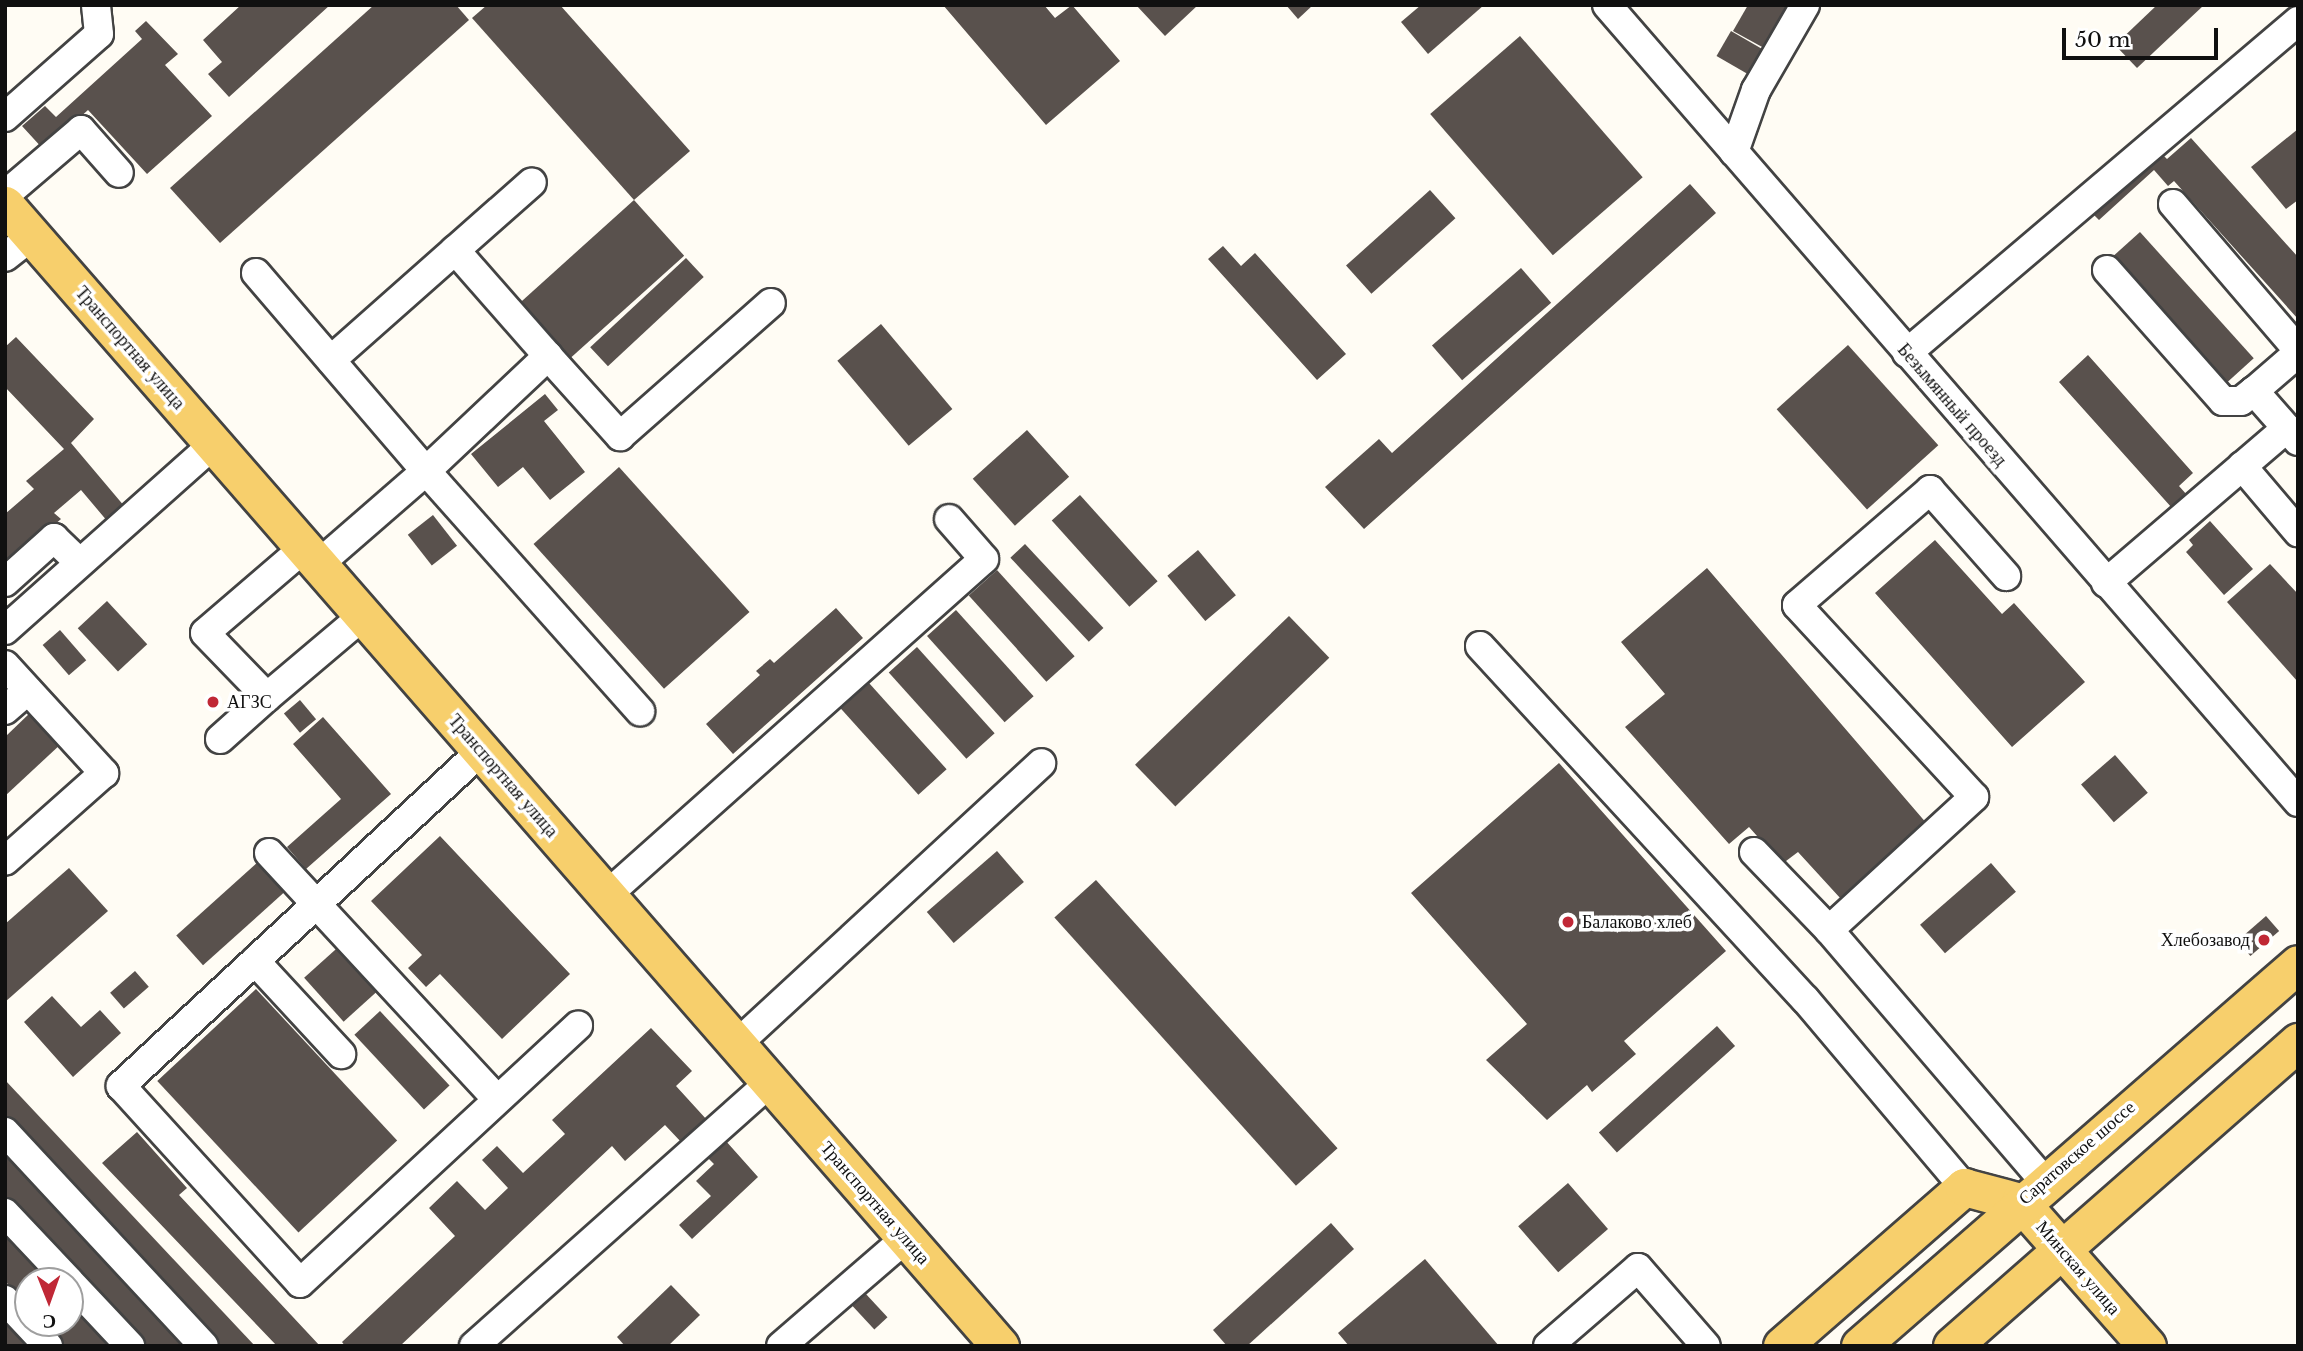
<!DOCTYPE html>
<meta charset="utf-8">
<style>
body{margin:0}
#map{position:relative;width:2303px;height:1351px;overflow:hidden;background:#fffcf4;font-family:"Libre Baskerville",serif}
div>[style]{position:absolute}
.building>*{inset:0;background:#59514d;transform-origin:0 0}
.roads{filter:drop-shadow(2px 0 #434343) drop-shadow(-2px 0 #434343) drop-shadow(0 2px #434343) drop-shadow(0 -2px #434343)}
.minor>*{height:28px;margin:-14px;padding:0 14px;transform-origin:14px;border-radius:14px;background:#fff}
.major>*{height:37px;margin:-18.5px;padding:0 18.5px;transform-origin:18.5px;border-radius:18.5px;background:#f7cf6c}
.dots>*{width:19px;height:19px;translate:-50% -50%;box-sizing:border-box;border:4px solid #fff;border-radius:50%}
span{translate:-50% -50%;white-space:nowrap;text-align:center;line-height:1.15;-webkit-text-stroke:7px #fff;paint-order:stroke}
.street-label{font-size:18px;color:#101010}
.poi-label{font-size:18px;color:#101010}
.left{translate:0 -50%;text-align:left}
.right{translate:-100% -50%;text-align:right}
.frame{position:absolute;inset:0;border:7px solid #101010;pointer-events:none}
.north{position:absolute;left:14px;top:1267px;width:70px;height:70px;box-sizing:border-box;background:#fff;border:2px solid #9f9f9f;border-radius:50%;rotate:179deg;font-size:19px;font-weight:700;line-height:28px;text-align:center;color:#101010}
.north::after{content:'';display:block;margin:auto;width:24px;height:32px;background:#c02836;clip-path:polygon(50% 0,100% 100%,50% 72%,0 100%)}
.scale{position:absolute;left:2062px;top:28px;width:156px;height:32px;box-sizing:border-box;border:4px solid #101010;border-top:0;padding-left:9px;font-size:21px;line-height:24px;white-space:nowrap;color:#101010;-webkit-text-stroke:5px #fff;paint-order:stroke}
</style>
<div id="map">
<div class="building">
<div style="clip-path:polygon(241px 5px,330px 5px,229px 97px,208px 74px,222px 62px,203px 40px)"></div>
<div style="clip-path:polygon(374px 5px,456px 5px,469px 20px,220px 243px,170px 188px)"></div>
<div style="clip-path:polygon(487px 5px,560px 5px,690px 151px,634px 200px,472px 18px)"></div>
<div style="clip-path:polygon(943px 5px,1044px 5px,1055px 18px,1072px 5px,1120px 61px,1046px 125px)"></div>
<div style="clip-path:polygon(1136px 5px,1198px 5px,1165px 36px)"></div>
<div style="clip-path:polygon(1286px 5px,1313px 5px,1298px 19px)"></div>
<div style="clip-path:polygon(1421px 5px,1484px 5px,1428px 54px,1401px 22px)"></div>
<div style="clip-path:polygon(1748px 5px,1788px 5px,1764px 48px,1733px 31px)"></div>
<div style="clip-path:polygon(2157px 5px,2204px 5px,2137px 68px,2115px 45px)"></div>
<div style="clip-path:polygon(146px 21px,178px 54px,165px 65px,212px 116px,147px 174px,88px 110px,44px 150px,22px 126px,45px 106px,56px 117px,142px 39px,135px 31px)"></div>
<div style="left:1731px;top:31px;width:43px;height:29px;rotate:30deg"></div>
<div style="left:1520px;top:36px;width:187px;height:119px;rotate:49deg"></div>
<div style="clip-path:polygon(2298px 129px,2298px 200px,2286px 209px,2251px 167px)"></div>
<div style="clip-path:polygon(2191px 138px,2298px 257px,2298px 319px,2174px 181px,2168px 186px,2154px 170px,2099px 220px,2094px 215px,2162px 154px,2167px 159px)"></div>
<div style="clip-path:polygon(1690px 184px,1716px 213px,1364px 529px,1325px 487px,1379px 439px,1392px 453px)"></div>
<div style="left:1430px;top:190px;width:38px;height:113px;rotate:48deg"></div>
<div style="left:634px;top:200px;width:75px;height:153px;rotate:48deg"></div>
<div style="left:2140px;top:232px;width:170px;height:39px;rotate:48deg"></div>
<div style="clip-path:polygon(1223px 246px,1241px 266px,1255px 253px,1346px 354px,1317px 380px,1208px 259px)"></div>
<div style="left:686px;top:258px;width:26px;height:131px;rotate:47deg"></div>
<div style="left:1521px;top:268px;width:46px;height:118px;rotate:49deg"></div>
<div style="left:881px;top:324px;width:111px;height:57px;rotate:50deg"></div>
<div style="clip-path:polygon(16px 337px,94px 419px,71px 443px,125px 507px,108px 522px,81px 490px,54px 513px,61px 519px,5px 568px,5px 514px,34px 489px,26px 481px,64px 449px,5px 387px,5px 347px)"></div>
<div style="left:1848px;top:345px;width:135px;height:96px;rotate:48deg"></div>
<div style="clip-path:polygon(2088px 355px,2193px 473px,2179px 486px,2187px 495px,2172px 508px,2059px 382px)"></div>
<div style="clip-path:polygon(545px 394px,558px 410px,544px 421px,585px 472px,550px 500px,523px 467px,498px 487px,471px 454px)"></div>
<div style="left:1027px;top:430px;width:63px;height:73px;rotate:48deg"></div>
<div style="left:619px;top:467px;width:195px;height:115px;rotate:48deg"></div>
<div style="left:1080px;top:495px;width:116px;height:38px;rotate:48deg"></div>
<div style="left:433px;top:515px;width:39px;height:32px;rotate:52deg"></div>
<div style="clip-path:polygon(2210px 521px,2253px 569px,2224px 595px,2186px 552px,2193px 545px,2189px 540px)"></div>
<div style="clip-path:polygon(1935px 540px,2002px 614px,2014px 603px,2085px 682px,2012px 747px,1875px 593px)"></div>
<div style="left:1025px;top:544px;width:115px;height:20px;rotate:47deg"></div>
<div style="left:1198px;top:550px;width:59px;height:40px;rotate:50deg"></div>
<div style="clip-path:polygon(2270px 564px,2298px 594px,2298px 682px,2227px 602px)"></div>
<div style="clip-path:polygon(1707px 568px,1928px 825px,1841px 899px,1798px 852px,1782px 864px,1749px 827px,1729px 844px,1625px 727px,1665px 694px,1621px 642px)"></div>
<div style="left:997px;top:570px;width:116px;height:38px;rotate:48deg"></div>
<div style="left:107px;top:601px;width:59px;height:40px;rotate:47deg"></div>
<div style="clip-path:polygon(836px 608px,863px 638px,733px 754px,706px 724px,760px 675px,756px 671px,770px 659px,774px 663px)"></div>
<div style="left:956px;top:610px;width:116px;height:39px;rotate:48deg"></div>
<div style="left:1289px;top:616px;width:58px;height:214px;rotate:46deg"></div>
<div style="left:60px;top:630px;width:40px;height:23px;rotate:49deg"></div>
<div style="left:917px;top:647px;width:116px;height:38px;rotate:48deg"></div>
<div style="left:869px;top:683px;width:116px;height:38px;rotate:48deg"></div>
<div style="left:300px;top:700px;width:25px;height:21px;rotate:50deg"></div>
<div style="clip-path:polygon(32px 711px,62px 743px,5px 796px,5px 737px)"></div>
<div style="clip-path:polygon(323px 717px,391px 794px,306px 869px,287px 847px,341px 799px,293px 744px)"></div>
<div style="left:2115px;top:755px;width:50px;height:45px;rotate:49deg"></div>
<div style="clip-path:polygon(1559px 763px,1726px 951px,1624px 1041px,1636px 1054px,1592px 1092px,1587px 1085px,1547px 1120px,1486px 1060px,1527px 1024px,1411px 893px)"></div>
<div style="clip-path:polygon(440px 836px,570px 974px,502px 1039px,440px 974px,426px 987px,408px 968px,422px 955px,371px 901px)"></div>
<div style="left:997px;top:851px;width:41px;height:93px;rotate:49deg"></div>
<div style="left:258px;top:862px;width:40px;height:110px;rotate:48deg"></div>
<div style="left:1991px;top:863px;width:38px;height:94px;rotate:49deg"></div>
<div style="clip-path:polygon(69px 868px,108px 911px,5px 1002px,5px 924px)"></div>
<div style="left:1096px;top:880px;width:361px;height:56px;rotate:48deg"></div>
<div style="left:2266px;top:916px;width:20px;height:38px;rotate:49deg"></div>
<div style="left:345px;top:941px;width:59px;height:55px;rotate:48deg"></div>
<div style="left:135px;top:971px;width:21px;height:33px;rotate:49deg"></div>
<div style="left:256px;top:989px;width:207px;height:135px;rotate:47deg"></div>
<div style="clip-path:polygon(52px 996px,81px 1027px,100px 1010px,121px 1033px,73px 1077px,24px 1022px)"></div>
<div style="left:380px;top:1011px;width:102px;height:35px;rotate:47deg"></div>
<div style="left:1717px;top:1026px;width:27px;height:159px;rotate:48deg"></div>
<div style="clip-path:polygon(651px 1028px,692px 1071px,676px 1086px,707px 1120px,682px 1143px,665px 1125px,625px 1161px,612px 1146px,400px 1346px,345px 1346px,342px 1342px,455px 1236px,429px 1208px,457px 1181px,485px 1210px,508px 1188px,482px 1160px,497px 1146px,523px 1173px,565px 1134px,552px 1120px)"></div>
<div style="clip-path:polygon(5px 1080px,255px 1346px,221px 1346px,5px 1116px)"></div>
<div style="clip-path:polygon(137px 1132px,187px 1188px,179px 1195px,320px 1346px,277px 1346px,102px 1163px)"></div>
<div style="clip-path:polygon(725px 1140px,758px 1177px,692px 1239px,679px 1225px,711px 1196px,696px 1181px,714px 1164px,707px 1157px)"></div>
<div style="clip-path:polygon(5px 1141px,195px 1346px,139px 1346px,5px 1202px)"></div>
<div style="left:1568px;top:1183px;width:61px;height:66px;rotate:49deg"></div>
<div style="clip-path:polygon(1331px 1223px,1354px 1249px,1247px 1346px,1227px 1346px,1213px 1330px)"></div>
<div style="clip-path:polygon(5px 1226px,57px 1281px,28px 1281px,28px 1306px,5px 1281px)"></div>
<div style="clip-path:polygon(1425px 1259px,1499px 1346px,1349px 1346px,1338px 1333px)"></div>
<div style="clip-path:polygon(671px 1285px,700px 1315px,668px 1346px,625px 1346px,617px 1337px)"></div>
<div style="left:865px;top:1293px;width:33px;height:18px;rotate:47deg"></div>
<div style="clip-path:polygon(70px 1295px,117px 1346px,65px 1346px,44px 1323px,70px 1323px)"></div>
<div style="clip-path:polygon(5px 1310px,39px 1346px,5px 1346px)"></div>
</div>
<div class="roads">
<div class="minor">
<div style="left:1607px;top:5px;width:1055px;rotate:49.07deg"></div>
<div style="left:5px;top:117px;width:125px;rotate:-41.4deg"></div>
<div style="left:99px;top:34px;width:29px;rotate:-96deg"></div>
<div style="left:1734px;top:152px;width:66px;rotate:-70.5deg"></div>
<div style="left:1756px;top:90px;width:98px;rotate:-60deg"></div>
<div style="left:5px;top:195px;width:100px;rotate:-40.5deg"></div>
<div style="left:81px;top:130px;width:57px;rotate:48.5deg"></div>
<div style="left:2173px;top:204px;width:192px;rotate:49.4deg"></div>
<div style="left:455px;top:250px;width:141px;rotate:48.7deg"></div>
<div style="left:5px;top:257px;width:34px;rotate:-38deg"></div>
<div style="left:2107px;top:270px;width:175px;rotate:48.5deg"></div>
<div style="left:2223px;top:401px;width:18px"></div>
<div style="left:2241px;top:401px;width:16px;rotate:-38deg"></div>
<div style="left:256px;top:273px;width:261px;rotate:49.4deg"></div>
<div style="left:426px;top:471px;width:168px;rotate:-43.3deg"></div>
<div style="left:548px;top:356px;width:108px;rotate:48deg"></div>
<div style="left:620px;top:436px;width:201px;rotate:-41.4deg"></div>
<div style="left:1907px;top:353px;width:513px;rotate:-40.33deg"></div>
<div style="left:331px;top:360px;width:268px;rotate:-41.5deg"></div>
<div style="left:2298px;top:441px;width:67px;rotate:-131.3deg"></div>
<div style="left:2254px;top:391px;width:58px;rotate:-40.8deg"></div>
<div style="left:2242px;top:466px;width:87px;rotate:49.7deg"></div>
<div style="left:304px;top:548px;width:130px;rotate:139.4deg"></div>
<div style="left:205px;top:633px;width:89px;rotate:45.9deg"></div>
<div style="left:267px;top:697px;width:126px;rotate:-40.2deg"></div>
<div style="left:319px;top:564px;width:142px;rotate:-41deg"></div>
<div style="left:426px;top:471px;width:322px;rotate:48.3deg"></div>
<div style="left:5px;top:582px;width:66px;rotate:-41.9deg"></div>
<div style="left:54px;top:538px;width:35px;rotate:44deg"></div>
<div style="left:2106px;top:583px;width:238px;rotate:-40.6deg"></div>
<div style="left:5px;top:630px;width:280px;rotate:-41.7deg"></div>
<div style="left:1480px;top:646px;width:480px;rotate:47.4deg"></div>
<div style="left:1805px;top:999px;width:246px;rotate:49.8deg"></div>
<div style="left:5px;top:665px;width:147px;rotate:47.5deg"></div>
<div style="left:104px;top:773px;width:132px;rotate:138.4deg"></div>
<div style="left:5px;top:710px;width:30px;rotate:-41deg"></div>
<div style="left:220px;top:739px;width:63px;rotate:-41.8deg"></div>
<div style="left:481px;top:751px;width:492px;rotate:137.1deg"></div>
<div style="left:121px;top:1086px;width:266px;rotate:47.7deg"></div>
<div style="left:300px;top:1283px;width:379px;rotate:-42.8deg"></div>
<div style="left:1754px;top:852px;width:108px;rotate:46.1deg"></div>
<div style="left:1829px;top:930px;width:330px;rotate:49.4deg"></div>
<div style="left:269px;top:853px;width:335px;rotate:47.2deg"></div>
<div style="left:607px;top:895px;width:505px;rotate:-41.71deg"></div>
<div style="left:984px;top:559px;width:53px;rotate:-131.2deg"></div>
<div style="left:1829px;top:930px;width:197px;rotate:-42.5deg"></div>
<div style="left:1974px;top:797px;width:261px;rotate:-132.7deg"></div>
<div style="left:1797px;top:605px;width:176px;rotate:-40.8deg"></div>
<div style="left:1930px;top:490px;width:115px;rotate:48.5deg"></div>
<div style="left:255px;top:961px;width:127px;rotate:47.2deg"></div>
<div style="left:737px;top:1044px;width:414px;rotate:-42.7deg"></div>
<div style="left:5px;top:1132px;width:292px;rotate:47.1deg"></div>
<div style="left:5px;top:1213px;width:93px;rotate:46.7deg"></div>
<div style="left:70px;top:1282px;width:88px;rotate:46.8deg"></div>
<div style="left:5px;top:1300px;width:63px;rotate:46.9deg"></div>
<div style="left:474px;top:1346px;width:397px;rotate:-41.7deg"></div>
<div style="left:781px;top:1346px;width:165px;rotate:-40.8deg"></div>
<div style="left:1548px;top:1346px;width:119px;rotate:-40.9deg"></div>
<div style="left:1638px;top:1268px;width:103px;rotate:48.9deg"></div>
</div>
<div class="major">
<div style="left:5px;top:205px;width:1514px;rotate:48.91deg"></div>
<div style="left:1782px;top:1346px;width:242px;rotate:-41.1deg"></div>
<div style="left:1964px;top:1187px;width:58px;rotate:15deg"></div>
<div style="left:2020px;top:1202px;width:192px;rotate:48.6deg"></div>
<div style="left:1860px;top:1346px;width:581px;rotate:-41.09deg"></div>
<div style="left:1952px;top:1346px;width:461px;rotate:-41.3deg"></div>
</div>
</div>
<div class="dots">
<div style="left:213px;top:702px;background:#c02836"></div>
<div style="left:1568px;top:922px;background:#c02836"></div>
<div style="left:2264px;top:940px;background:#c02836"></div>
</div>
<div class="street-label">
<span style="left:130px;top:348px;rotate:49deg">Транспортная улица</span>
<span style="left:1952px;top:405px;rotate:49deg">Безымянный проезд</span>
<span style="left:503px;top:776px;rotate:49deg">Транспортная улица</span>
<span style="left:2077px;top:1153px;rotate:-41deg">Саратовское шоссе</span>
<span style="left:875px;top:1203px;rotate:49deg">Транспортная улица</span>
<span style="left:2078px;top:1268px;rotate:49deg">Минская улица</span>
</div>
<div class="poi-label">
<span class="left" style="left:227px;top:702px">АГЗС</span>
<span class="left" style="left:1582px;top:922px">Балаково хлеб</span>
<span class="right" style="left:2250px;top:940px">Хлебозавод</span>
</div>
<div class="frame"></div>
<div class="north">С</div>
<div class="scale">50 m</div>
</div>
